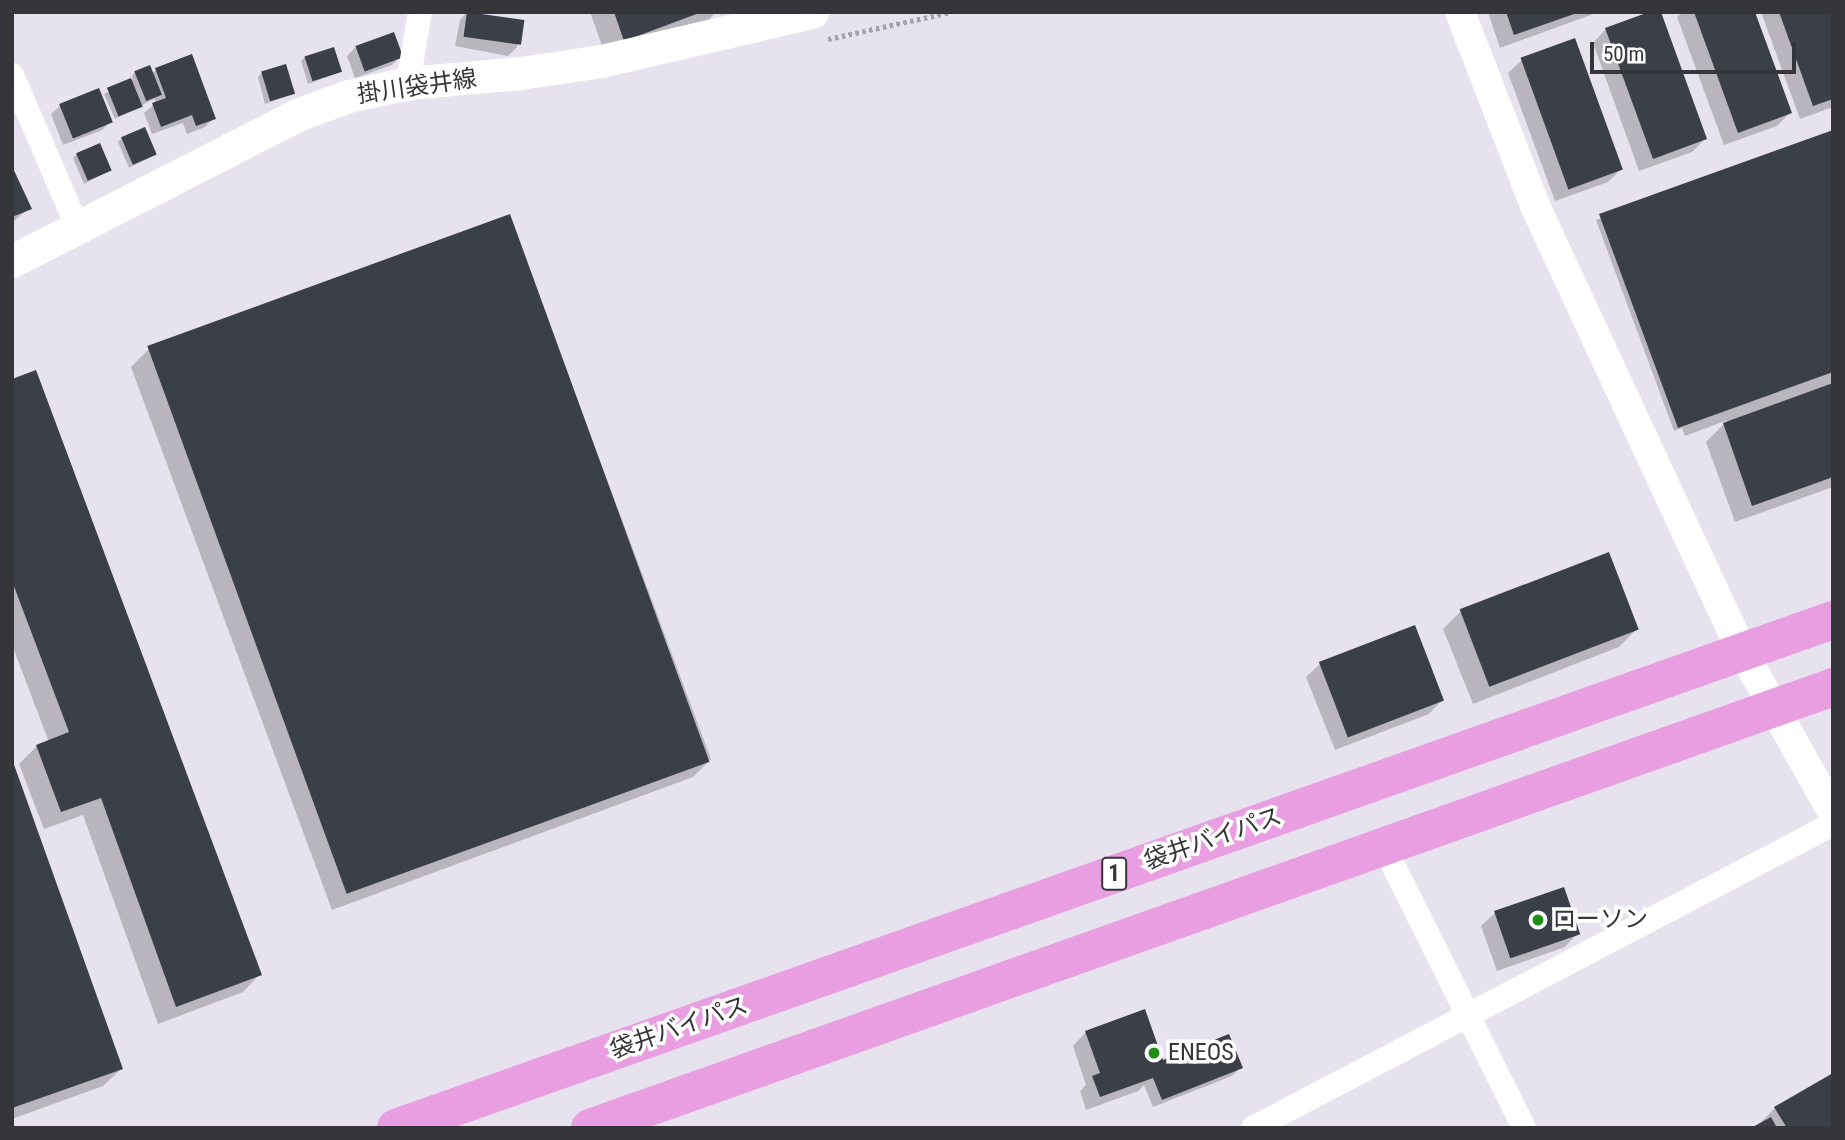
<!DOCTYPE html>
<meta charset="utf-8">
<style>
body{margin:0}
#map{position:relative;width:1845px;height:1140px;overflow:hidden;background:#e6e3ee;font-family:"Roboto Condensed","Noto Sans JP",sans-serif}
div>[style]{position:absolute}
.shadow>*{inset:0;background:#0003}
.building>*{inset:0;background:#3b3f48;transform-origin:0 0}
.path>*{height:4.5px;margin-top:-2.25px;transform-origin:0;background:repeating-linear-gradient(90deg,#a4a1aa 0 3.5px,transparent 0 7px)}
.minor>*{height:24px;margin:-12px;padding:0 12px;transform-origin:12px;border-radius:12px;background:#fff}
.tertiary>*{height:30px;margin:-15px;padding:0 15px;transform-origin:15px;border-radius:15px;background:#fff}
.secondary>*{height:33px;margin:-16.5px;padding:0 16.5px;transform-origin:16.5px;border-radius:16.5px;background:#fff}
.trunk>*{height:38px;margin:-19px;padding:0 19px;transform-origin:19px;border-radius:19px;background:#e89ee0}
.dots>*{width:19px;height:19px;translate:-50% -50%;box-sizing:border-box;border:4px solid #fff;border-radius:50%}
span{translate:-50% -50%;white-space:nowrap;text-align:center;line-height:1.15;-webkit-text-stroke:7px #fff;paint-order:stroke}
.shield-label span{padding:2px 5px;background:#fff;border:2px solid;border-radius:5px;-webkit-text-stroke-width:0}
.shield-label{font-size:23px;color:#363539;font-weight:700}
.street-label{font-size:24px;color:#363539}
.poi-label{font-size:24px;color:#363539}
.left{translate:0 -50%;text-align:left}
.frame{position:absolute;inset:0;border:14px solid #363539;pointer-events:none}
.scale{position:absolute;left:1590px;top:42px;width:206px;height:32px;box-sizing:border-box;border:4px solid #363539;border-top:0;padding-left:9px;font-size:21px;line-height:24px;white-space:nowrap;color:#363539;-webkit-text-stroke:5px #fff;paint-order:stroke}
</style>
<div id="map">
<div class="shadow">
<div style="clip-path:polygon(467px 12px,522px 21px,517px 47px,508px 56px,455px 46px,460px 20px)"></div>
<div style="clip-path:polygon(590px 12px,716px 12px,708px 21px,606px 57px)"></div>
<div style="clip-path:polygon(1488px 12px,1599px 12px,1500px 48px)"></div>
<div style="clip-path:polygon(1682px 12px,1754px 12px,1790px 113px,1777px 126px,1724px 145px,1677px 17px)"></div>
<div style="clip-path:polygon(1761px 12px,1833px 12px,1833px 107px,1800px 119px)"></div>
<div style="clip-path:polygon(1606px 29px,1705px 139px,1692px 152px,1639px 171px,1593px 43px)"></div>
<div style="clip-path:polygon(356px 47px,401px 56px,392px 65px,355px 78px,347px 56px)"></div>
<div style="clip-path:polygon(305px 57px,340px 72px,308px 84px,301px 61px)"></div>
<div style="clip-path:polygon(1522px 60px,1621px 169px,1608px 182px,1555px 201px,1508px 73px)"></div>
<div style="clip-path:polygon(156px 70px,214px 118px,205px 127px,187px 134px,183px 123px,152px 134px,144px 113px,156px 103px,154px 99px,115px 119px,104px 94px,133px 80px,132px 76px,135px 72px,152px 74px)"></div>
<div style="clip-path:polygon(262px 73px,293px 94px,265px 104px,258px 77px)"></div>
<div style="clip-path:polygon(60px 106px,111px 121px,102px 130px,63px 145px,51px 114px)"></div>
<div style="clip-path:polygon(1833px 132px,1833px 487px,1735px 522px,1706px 442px,1728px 420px,1685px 436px,1682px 428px,1674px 431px,1596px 220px)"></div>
<div style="clip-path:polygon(122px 138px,155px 155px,129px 168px,118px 142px)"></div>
<div style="clip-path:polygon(77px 154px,109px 171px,84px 184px,73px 158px)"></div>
<div style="clip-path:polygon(12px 170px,29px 208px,12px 223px)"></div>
<div style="clip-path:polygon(509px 216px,711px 759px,693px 777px,332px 910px,131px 367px,149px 349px)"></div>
<div style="clip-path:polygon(12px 381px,260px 974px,243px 992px,158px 1024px,83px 815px,44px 829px,19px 764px,37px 746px,49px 742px,12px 645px)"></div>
<div style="clip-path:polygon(1461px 611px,1637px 629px,1619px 647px,1473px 704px,1443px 629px)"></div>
<div style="clip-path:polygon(1320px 664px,1442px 700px,1429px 714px,1335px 750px,1306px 677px)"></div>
<div style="clip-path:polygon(12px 763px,121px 1069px,103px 1086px,12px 1119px)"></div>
<div style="clip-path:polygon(1495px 913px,1578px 933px,1565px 947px,1497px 971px,1481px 926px)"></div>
<div style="clip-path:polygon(1086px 1032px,1162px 1062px,1241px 1067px,1232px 1076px,1153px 1107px,1144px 1085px,1138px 1091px,1086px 1110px,1080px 1091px,1086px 1085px,1073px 1046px)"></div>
<div style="clip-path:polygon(1775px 1108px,1833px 1128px,1755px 1128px)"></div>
</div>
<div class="building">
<div style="left:467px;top:12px;width:58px;height:25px;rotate:8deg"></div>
<div style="clip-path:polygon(614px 12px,702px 12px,624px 41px)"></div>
<div style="clip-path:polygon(1506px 12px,1577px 12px,1577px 13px,1514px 35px)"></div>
<div style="clip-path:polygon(1649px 12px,1661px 12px,1707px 139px,1653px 159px,1605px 28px)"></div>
<div style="clip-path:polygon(1694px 12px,1755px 12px,1792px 113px,1738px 133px)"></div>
<div style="clip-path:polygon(1779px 12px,1833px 12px,1833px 99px,1813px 106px)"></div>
<div style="left:394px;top:32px;width:27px;height:41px;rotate:70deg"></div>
<div style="left:1575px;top:38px;width:140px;height:58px;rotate:70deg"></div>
<div style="left:334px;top:47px;width:26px;height:31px;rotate:72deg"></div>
<div style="clip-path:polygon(192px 54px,216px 119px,196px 126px,192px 115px,161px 127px,152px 103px,166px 98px,155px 68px)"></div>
<div style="left:286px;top:64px;width:31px;height:26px;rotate:73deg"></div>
<div style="left:150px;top:65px;width:32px;height:17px;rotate:68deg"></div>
<div style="left:131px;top:78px;width:31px;height:26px;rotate:68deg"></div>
<div style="left:99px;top:88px;width:37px;height:43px;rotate:68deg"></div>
<div style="left:145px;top:127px;width:30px;height:26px;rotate:67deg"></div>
<div style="clip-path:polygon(1833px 130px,1833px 372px,1678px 428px,1599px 214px)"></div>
<div style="left:100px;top:143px;width:30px;height:26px;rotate:67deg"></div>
<div style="clip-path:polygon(12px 166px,32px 209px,12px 217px)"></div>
<div style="left:510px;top:214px;width:583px;height:386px;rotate:70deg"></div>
<div style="clip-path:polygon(36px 370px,262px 975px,176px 1007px,101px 798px,61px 812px,36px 745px,69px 732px,12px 581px,12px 379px)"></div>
<div style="clip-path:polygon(1833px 383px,1833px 477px,1752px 506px,1723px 423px)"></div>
<div style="left:1609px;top:552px;width:83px;height:160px;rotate:69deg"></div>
<div style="left:1415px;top:625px;width:81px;height:103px;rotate:69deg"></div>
<div style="clip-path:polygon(12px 759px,123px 1069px,12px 1108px)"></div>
<div style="left:1564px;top:887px;width:50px;height:74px;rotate:71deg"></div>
<div style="clip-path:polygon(1145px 1009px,1163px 1060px,1229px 1034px,1243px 1068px,1162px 1100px,1153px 1078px,1100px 1097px,1092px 1076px,1100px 1073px,1085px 1031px)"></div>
<div style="clip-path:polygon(1833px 1073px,1833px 1128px,1787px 1128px,1774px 1107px)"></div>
<div style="clip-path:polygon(1771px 1117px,1777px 1128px,1751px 1128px)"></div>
</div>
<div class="path">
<div style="left:828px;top:39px;width:126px;rotate:-12.4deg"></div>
</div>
<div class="minor">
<div style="left:12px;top:75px;width:167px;rotate:66.7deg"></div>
<div style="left:408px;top:83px;width:72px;rotate:-80.4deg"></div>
<div style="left:1384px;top:847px;width:314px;rotate:63.5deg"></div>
<div style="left:1253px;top:1128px;width:655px;rotate:-27.66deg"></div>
</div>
<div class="tertiary">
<div style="left:1460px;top:12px;width:210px;rotate:68.8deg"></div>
<div style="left:1536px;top:208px;width:491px;rotate:65.1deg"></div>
<div style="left:1743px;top:653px;width:184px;rotate:60.6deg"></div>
</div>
<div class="secondary">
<div style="left:12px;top:261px;width:320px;rotate:-27.1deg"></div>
<div style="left:297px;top:115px;width:55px;rotate:-20.1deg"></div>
<div style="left:349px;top:96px;width:60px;rotate:-12.4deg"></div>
<div style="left:408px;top:83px;width:113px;rotate:-5.1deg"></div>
<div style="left:521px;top:73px;width:81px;rotate:-8.5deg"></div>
<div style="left:601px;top:61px;width:217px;rotate:-13.1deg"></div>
</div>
<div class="trunk">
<div style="left:396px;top:1128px;width:1524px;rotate:-19.47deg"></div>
<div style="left:590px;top:1128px;width:1319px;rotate:-19.53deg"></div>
</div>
<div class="dots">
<div style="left:1538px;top:920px;background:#1f8e14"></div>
<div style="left:1154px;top:1053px;background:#1f8e14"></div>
</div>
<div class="shield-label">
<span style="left:1114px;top:874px">1</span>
</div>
<div class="street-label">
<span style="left:417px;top:87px;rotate:-8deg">掛川袋井線</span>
<span style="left:1213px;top:839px;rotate:-19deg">袋井バイパス</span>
<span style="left:679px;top:1028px;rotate:-19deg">袋井バイパス</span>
</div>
<div class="poi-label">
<span class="left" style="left:1552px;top:920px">ローソン</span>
<span class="left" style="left:1168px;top:1053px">ENEOS</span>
</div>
<div class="frame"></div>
<div class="scale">50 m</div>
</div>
